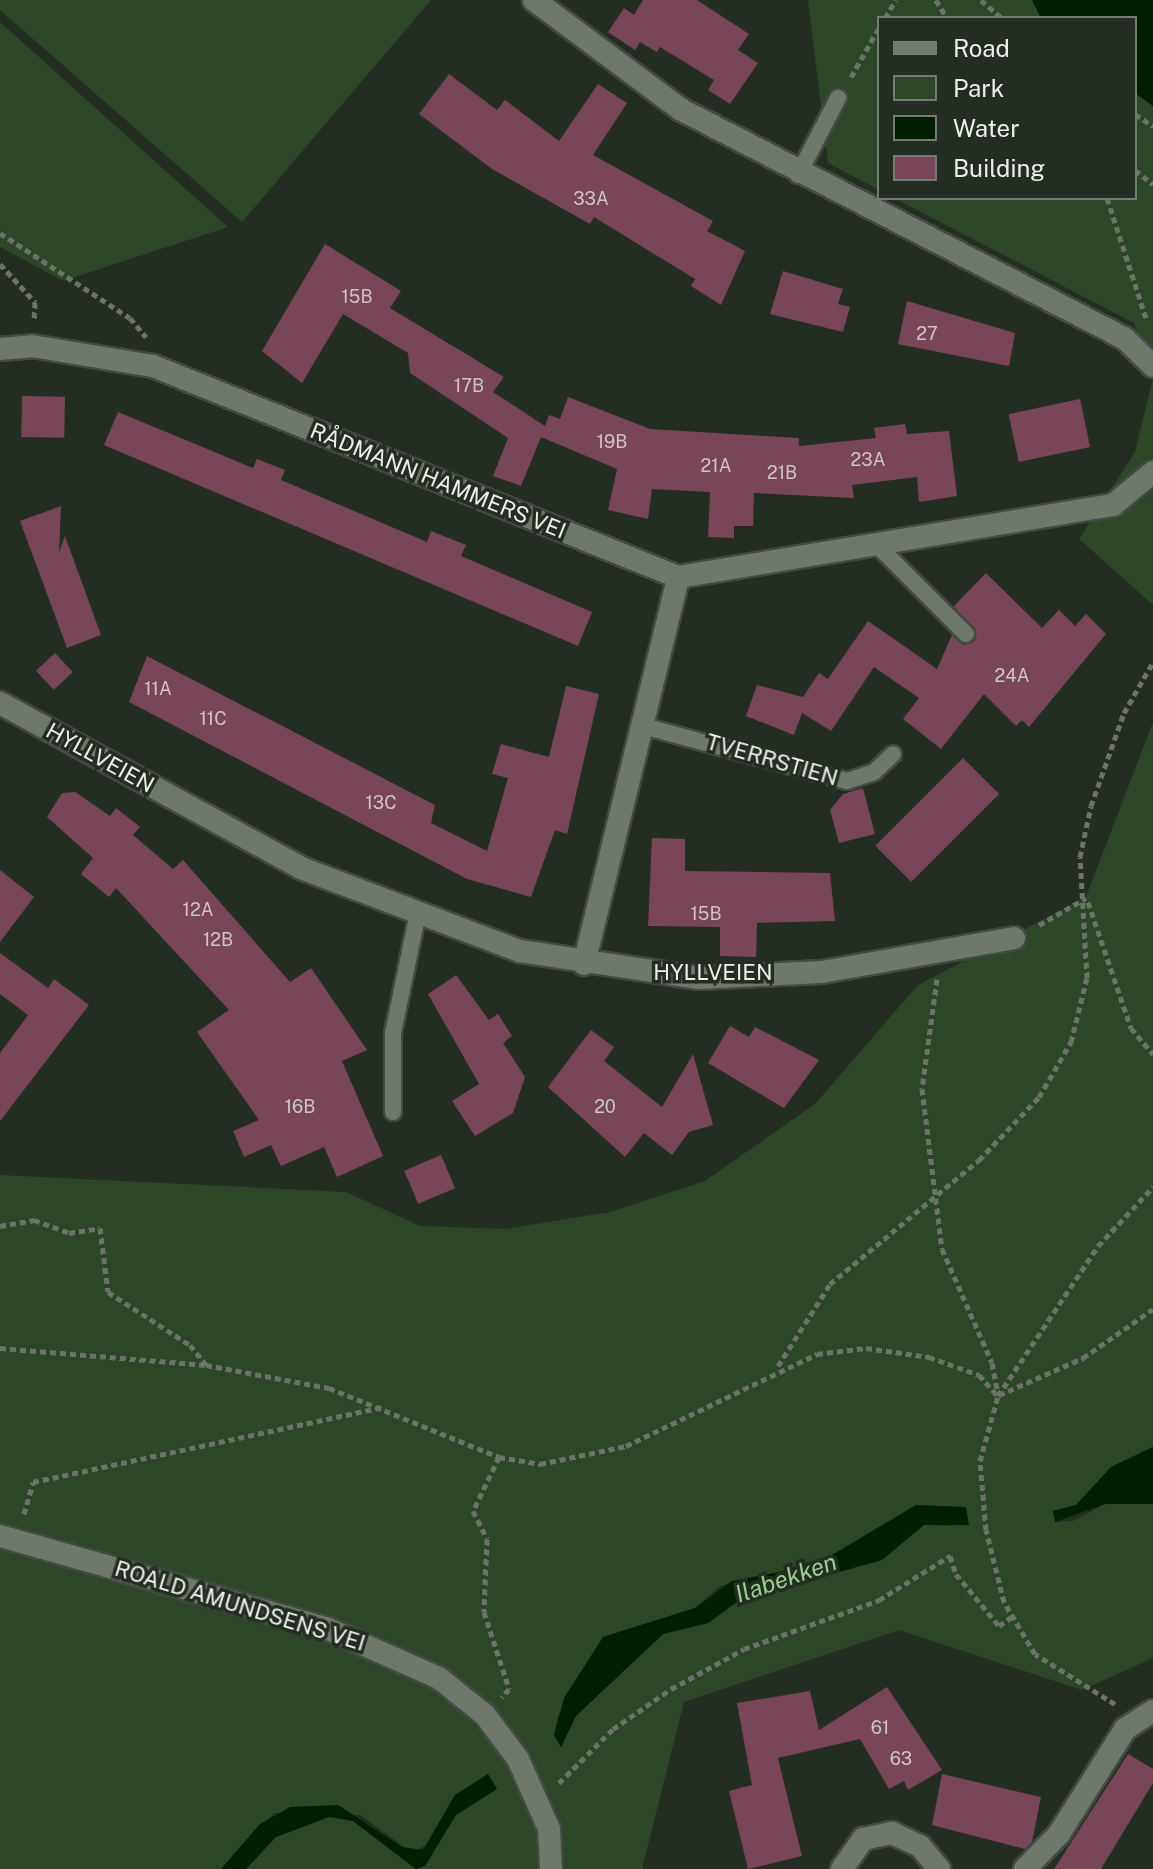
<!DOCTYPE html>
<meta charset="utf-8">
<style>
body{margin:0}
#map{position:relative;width:1153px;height:1869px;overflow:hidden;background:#242d22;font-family:"Public Sans",sans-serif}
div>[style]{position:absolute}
.green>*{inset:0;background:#2d4628}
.water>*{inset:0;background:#011f00}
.building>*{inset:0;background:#784658;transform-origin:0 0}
.path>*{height:5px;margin-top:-2.5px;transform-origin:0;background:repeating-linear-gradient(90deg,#6c746a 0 6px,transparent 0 10px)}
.roads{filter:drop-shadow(2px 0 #424a41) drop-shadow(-2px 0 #424a41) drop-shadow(0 2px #424a41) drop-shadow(0 -2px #424a41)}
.service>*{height:16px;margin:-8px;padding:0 8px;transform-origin:8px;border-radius:8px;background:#6e796c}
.minor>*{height:22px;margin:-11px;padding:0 11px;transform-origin:11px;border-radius:11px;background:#6e796c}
.tertiary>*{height:22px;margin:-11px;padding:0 11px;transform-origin:11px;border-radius:11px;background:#6e796c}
span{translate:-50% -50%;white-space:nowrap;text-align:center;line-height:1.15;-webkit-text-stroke:7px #242d22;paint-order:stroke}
.number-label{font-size:18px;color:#cec6c6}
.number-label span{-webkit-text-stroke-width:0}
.street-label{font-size:22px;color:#ebf1ea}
.water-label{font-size:24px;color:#9acf8f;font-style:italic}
.legend{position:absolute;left:877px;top:16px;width:260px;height:184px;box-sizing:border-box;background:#242d22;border:2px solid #747b72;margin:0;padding:10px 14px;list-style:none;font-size:24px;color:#ebf1ea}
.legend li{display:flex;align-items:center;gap:16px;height:40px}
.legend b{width:40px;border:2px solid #747b72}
</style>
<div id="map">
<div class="green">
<div style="clip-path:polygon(0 0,431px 0,242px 222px,0 10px)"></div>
<div style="clip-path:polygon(808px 0,1032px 0,1041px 18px,879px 18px,879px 190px,828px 163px)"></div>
<div style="clip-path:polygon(0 22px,228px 227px,63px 281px,0 247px)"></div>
<div style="clip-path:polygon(1135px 93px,1153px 106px,1153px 605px,1079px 539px,1135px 452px,1153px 378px,1134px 323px,894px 198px,1135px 198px)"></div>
<div style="clip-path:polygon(evenodd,1153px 722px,1153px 1447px,1111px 1467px,1076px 1505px,1053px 1511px,1056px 1522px,1073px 1521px,1105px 1504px,1153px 1504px,1153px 1658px,1082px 1690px,899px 1630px,684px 1702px,642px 1869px,417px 1869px,456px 1815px,497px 1789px,488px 1774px,455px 1795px,428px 1843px,413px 1853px,360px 1815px,274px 1813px,221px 1869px,0 1869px,0 1175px,346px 1192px,420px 1226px,505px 1229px,610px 1212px,705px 1181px,815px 1104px,918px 985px,1086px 897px,1153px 722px,951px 1507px,966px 1508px,953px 1526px,923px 1525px,882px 1560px,741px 1599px,708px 1623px,663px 1634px,576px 1716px,561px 1747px,554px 1735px,558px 1716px,603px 1637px,695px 1608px,720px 1586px,815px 1565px,886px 1524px,951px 1507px)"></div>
<div style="clip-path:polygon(329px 1817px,353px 1821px,416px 1869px,246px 1869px,276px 1837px)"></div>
</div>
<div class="water">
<div style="clip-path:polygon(1032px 0,1153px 0,1153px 106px,1135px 93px,1135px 18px,1041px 18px)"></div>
<div style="clip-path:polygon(1153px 1447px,1153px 1504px,1105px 1504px,1055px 1522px,1053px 1511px,1076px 1505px,1111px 1467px)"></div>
<div style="clip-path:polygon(916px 1505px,966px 1507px,969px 1525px,924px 1525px,882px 1560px,741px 1599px,708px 1623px,663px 1634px,576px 1716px,561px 1747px,554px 1735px,564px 1698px,603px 1637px,695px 1608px,732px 1581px,815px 1565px)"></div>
<div style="clip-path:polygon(488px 1774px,497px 1789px,456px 1815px,425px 1866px,416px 1869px,353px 1821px,329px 1817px,276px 1837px,246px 1869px,221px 1869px,260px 1824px,290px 1807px,338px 1805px,402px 1847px,423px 1850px,455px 1795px)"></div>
</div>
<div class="building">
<div style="clip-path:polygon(643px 0,697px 0,749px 34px,738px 50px,758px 63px,730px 104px,708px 90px,714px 80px,660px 47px,657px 52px,640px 42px,635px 50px,608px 32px,624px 8px,634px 15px)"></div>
<div style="clip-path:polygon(449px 74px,497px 110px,505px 100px,559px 141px,598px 84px,627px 103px,593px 155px,713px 221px,707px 231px,745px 251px,721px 305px,691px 286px,695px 279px,594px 217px,590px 224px,492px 169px,419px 114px)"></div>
<div style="clip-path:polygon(325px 244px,401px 291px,390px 308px,504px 377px,493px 392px,545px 426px,549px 415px,560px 419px,568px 397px,650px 429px,799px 438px,799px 446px,876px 438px,874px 428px,905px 424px,907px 434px,949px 431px,957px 496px,919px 502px,917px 477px,852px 485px,854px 498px,754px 493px,753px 526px,734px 526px,734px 538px,708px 537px,710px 492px,652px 489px,648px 519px,608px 510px,617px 469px,541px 437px,521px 486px,493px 476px,508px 438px,410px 373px,408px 353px,343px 314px,302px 383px,262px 351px)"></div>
<div style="clip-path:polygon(783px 271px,843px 289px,838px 304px,850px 307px,843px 332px,770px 314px)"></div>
<div style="clip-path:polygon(907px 301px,1015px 333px,1009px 366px,898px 344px)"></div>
<div style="left:22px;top:396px;width:43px;height:41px;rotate:1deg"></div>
<div style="left:1080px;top:399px;width:49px;height:73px;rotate:78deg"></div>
<div style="clip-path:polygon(118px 412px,253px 468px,257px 459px,285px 470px,281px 480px,427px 542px,431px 531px,466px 545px,461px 556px,592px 612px,578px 646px,104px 445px)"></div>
<div style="clip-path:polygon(61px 506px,59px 552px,65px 536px,101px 635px,67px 648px,20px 521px)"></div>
<div style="clip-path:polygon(986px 573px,1042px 628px,1059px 610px,1075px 626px,1086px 614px,1106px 634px,1029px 727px,1022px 720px,1016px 726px,984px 694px,941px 749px,903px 719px,919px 698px,874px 667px,831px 731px,802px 713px,794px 735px,746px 716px,757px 685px,803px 697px,819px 673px,828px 679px,868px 621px,937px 669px,952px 635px,964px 645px,976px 638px,954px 606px)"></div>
<div style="left:55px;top:653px;width:26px;height:26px;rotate:47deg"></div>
<div style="clip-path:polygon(147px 656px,435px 805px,431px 823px,487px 851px,508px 778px,492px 774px,501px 744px,549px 757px,566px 686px,599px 694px,567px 834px,555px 830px,531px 897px,467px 879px,129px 702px)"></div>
<div style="left:963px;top:758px;width:51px;height:124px;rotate:45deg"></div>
<div style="clip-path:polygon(863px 788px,875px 834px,839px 843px,830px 810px,843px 794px)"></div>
<div style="clip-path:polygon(75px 792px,110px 816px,116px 808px,140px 827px,133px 835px,173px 869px,183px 860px,290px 982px,311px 968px,367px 1050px,342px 1061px,383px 1156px,337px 1177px,324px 1147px,281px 1166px,271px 1145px,244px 1157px,233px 1131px,259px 1120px,197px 1032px,229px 1010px,116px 888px,109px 897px,81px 874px,93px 858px,47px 817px,62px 793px)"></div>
<div style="clip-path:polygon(652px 838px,685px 839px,685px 871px,830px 873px,835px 921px,757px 923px,756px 957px,720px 956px,720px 927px,648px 926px)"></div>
<div style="clip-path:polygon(0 870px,34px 897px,0 942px)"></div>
<div style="clip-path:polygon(0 953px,48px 988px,54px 979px,89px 1005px,0 1121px,0 1053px,28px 1015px,0 994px)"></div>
<div style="clip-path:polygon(456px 975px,489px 1020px,498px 1014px,512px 1036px,503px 1043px,525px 1077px,513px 1113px,475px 1136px,452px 1101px,479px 1084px,428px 994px)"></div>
<div style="clip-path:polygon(730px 1026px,749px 1037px,755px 1027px,819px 1060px,784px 1108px,708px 1063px)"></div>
<div style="clip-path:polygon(591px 1030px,614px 1047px,604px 1061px,662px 1107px,693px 1054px,713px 1125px,689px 1132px,672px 1155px,644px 1133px,625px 1157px,548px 1087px)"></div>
<div style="left:441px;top:1155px;width:36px;height:40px;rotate:67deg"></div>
<div style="clip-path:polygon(887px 1687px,942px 1770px,908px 1790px,904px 1781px,889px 1789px,860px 1739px,778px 1758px,802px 1856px,748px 1869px,729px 1791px,752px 1785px,737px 1703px,810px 1691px,819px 1730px)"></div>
<div style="clip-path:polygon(1128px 1754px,1153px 1769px,1153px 1783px,1101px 1869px,1054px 1869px)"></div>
<div style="clip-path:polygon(942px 1774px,1041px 1797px,1032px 1842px,1025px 1849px,932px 1825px)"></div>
</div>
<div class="path">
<div style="left:936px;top:0;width:21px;rotate:59deg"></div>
<div style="left:981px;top:0;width:28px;rotate:41deg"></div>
<div style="left:885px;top:18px;width:21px;rotate:-59deg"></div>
<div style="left:851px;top:77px;width:56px;rotate:-60.3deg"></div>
<div style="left:1135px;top:114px;width:22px;rotate:34deg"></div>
<div style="left:1135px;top:170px;width:23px;rotate:38deg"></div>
<div style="left:1107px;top:198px;width:126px;rotate:72deg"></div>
<div style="left:0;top:233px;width:155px;rotate:33.2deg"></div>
<div style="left:130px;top:318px;width:25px;rotate:50deg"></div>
<div style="left:0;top:264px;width:52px;rotate:47.4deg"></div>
<div style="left:35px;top:302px;width:19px;rotate:93deg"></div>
<div style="left:1088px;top:902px;width:133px;rotate:71.2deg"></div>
<div style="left:1131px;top:1028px;width:34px;rotate:50deg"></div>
<div style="left:1039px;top:925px;width:54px;rotate:-29.9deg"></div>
<div style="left:937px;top:979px;width:111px;rotate:97.8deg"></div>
<div style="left:922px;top:1089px;width:161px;rotate:82.9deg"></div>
<div style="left:942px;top:1249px;width:124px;rotate:66.3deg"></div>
<div style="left:992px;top:1363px;width:33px;rotate:79deg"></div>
<div style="left:0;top:1226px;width:35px;rotate:-10deg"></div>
<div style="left:34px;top:1220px;width:37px;rotate:20deg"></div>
<div style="left:69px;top:1233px;width:31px;rotate:-9deg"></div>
<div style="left:100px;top:1228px;width:64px;rotate:82.9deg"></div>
<div style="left:108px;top:1292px;width:98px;rotate:32.9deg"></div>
<div style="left:190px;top:1345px;width:26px;rotate:51deg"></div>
<div style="left:0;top:1348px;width:207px;rotate:4.7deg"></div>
<div style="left:206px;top:1365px;width:125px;rotate:10.6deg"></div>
<div style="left:329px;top:1388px;width:183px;rotate:22.1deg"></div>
<div style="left:499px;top:1457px;width:42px;rotate:9.7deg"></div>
<div style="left:540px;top:1464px;width:88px;rotate:-11.8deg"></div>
<div style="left:626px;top:1446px;width:212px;rotate:-25.7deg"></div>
<div style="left:817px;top:1354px;width:49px;rotate:-7deg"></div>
<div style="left:866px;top:1348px;width:64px;rotate:8.1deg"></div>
<div style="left:929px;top:1357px;width:53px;rotate:19.8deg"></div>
<div style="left:979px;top:1375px;width:28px;rotate:48deg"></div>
<div style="left:778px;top:1366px;width:97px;rotate:-57.6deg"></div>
<div style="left:830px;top:1284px;width:194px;rotate:-39.8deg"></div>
<div style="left:979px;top:1160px;width:87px;rotate:-46.4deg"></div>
<div style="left:1039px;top:1097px;width:64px;rotate:-59.8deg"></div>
<div style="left:1071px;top:1042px;width:66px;rotate:-76deg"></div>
<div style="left:1087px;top:978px;width:121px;rotate:-93.3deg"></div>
<div style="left:1080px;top:857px;width:52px;rotate:-77.8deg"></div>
<div style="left:1091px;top:806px;width:99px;rotate:-70.5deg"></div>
<div style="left:1124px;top:713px;width:59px;rotate:-60.4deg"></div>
<div style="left:999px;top:1395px;width:92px;rotate:-23.8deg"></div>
<div style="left:1083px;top:1358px;width:85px;rotate:-35deg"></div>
<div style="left:499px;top:1457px;width:60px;rotate:115.7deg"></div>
<div style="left:473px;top:1511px;width:31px;rotate:63deg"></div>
<div style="left:487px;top:1539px;width:73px;rotate:92.4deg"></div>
<div style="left:484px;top:1612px;width:81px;rotate:72deg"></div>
<div style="left:509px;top:1689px;width:11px;rotate:131deg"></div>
<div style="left:24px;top:1514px;width:33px;rotate:-74deg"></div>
<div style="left:33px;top:1482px;width:359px;rotate:-12.1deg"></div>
<div style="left:1115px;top:1704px;width:94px;rotate:-148deg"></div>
<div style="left:1035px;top:1654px;width:61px;rotate:-120.8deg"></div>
<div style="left:1004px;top:1602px;width:74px;rotate:-104deg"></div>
<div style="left:986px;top:1530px;width:69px;rotate:-95deg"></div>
<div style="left:980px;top:1461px;width:67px;rotate:-74.5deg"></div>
<div style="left:998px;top:1396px;width:180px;rotate:-56.3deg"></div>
<div style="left:1098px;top:1246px;width:81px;rotate:-47deg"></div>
<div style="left:559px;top:1783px;width:76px;rotate:-45deg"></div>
<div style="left:613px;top:1729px;width:70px;rotate:-34.6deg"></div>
<div style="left:671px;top:1689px;width:83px;rotate:-28.7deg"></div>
<div style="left:744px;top:1649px;width:144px;rotate:-19.9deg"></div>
<div style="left:879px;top:1600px;width:84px;rotate:-31.8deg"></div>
<div style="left:950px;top:1556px;width:19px;rotate:72deg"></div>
<div style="left:956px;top:1574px;width:67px;rotate:50.4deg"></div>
<div style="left:999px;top:1626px;width:17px;rotate:-36deg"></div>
</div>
<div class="roads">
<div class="service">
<div style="left:798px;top:175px;width:87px;rotate:-62.5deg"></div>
<div style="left:879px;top:547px;width:123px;rotate:45deg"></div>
<div style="left:643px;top:726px;width:211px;rotate:15.1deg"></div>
<div style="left:847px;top:781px;width:28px;rotate:-18deg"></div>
<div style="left:874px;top:772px;width:26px;rotate:-43deg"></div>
<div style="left:393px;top:1112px;width:79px;rotate:-90deg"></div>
<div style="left:393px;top:1033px;width:124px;rotate:-78.3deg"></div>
</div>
<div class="minor">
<div style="left:534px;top:0;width:182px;rotate:36.7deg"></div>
<div style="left:680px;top:109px;width:500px;rotate:27.3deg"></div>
<div style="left:1124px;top:338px;width:40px;rotate:44deg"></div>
<div style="left:0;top:349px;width:32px;rotate:-5deg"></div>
<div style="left:32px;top:346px;width:123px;rotate:9.4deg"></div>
<div style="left:153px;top:366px;width:566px;rotate:21.9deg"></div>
<div style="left:678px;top:577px;width:441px;rotate:-9.4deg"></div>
<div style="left:1113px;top:505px;width:52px;rotate:-39.5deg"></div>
<div style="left:0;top:703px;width:343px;rotate:28.7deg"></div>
<div style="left:301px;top:868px;width:234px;rotate:20.8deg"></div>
<div style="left:520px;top:951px;width:181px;rotate:8.6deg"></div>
<div style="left:699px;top:978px;width:123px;rotate:-2.8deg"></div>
<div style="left:822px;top:972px;width:195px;rotate:-10deg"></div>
<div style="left:584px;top:964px;width:398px;rotate:-76.3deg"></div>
<div style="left:842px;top:1869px;width:37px;rotate:-55deg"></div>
<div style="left:863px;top:1839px;width:30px;rotate:-12deg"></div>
<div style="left:892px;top:1833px;width:31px;rotate:25deg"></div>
<div style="left:920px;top:1846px;width:30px;rotate:50deg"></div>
<div style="left:1025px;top:1869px;width:49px;rotate:-45.8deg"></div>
<div style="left:1059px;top:1834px;width:124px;rotate:-57.8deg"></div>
<div style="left:1125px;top:1729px;width:33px;rotate:-33deg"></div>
</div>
<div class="tertiary">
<div style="left:0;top:1536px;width:339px;rotate:15.8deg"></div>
<div style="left:326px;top:1628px;width:124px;rotate:23.9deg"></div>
<div style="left:439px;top:1678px;width:59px;rotate:38.8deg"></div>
<div style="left:485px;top:1715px;width:55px;rotate:53.1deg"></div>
<div style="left:518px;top:1759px;width:77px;rotate:66.1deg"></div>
<div style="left:549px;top:1829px;width:40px;rotate:87.1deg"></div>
</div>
</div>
<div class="number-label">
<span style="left:591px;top:199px">33A</span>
<span style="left:357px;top:297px">15B</span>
<span style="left:927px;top:334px">27</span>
<span style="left:469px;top:386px">17B</span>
<span style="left:612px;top:442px">19B</span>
<span style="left:868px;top:460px">23A</span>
<span style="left:716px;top:466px">21A</span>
<span style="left:782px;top:473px">21B</span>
<span style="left:1012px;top:676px">24A</span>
<span style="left:158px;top:689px">11A</span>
<span style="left:213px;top:719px">11C</span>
<span style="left:381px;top:803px">13C</span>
<span style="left:198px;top:910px">12A</span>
<span style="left:706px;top:914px">15B</span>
<span style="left:218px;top:940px">12B</span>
<span style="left:300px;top:1107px">16B</span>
<span style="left:605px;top:1107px">20</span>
<span style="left:880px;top:1728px">61</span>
<span style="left:901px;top:1759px">63</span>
</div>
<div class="street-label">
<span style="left:438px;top:481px;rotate:22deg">RÅDMANN HAMMERS VEI</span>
<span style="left:100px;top:758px;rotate:29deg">HYLLVEIEN</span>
<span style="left:772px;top:760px;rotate:16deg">TVERRSTIEN</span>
<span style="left:713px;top:973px">HYLLVEIEN</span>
<span style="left:240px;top:1606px;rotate:17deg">ROALD AMUNDSENS VEI</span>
</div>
<div class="water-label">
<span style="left:786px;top:1578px;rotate:-19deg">Ilabekken</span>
</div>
<ul class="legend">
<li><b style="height:10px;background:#6e796c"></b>Road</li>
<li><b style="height:22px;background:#2d4628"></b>Park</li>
<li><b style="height:22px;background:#011f00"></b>Water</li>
<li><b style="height:22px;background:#784658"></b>Building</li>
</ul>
</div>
